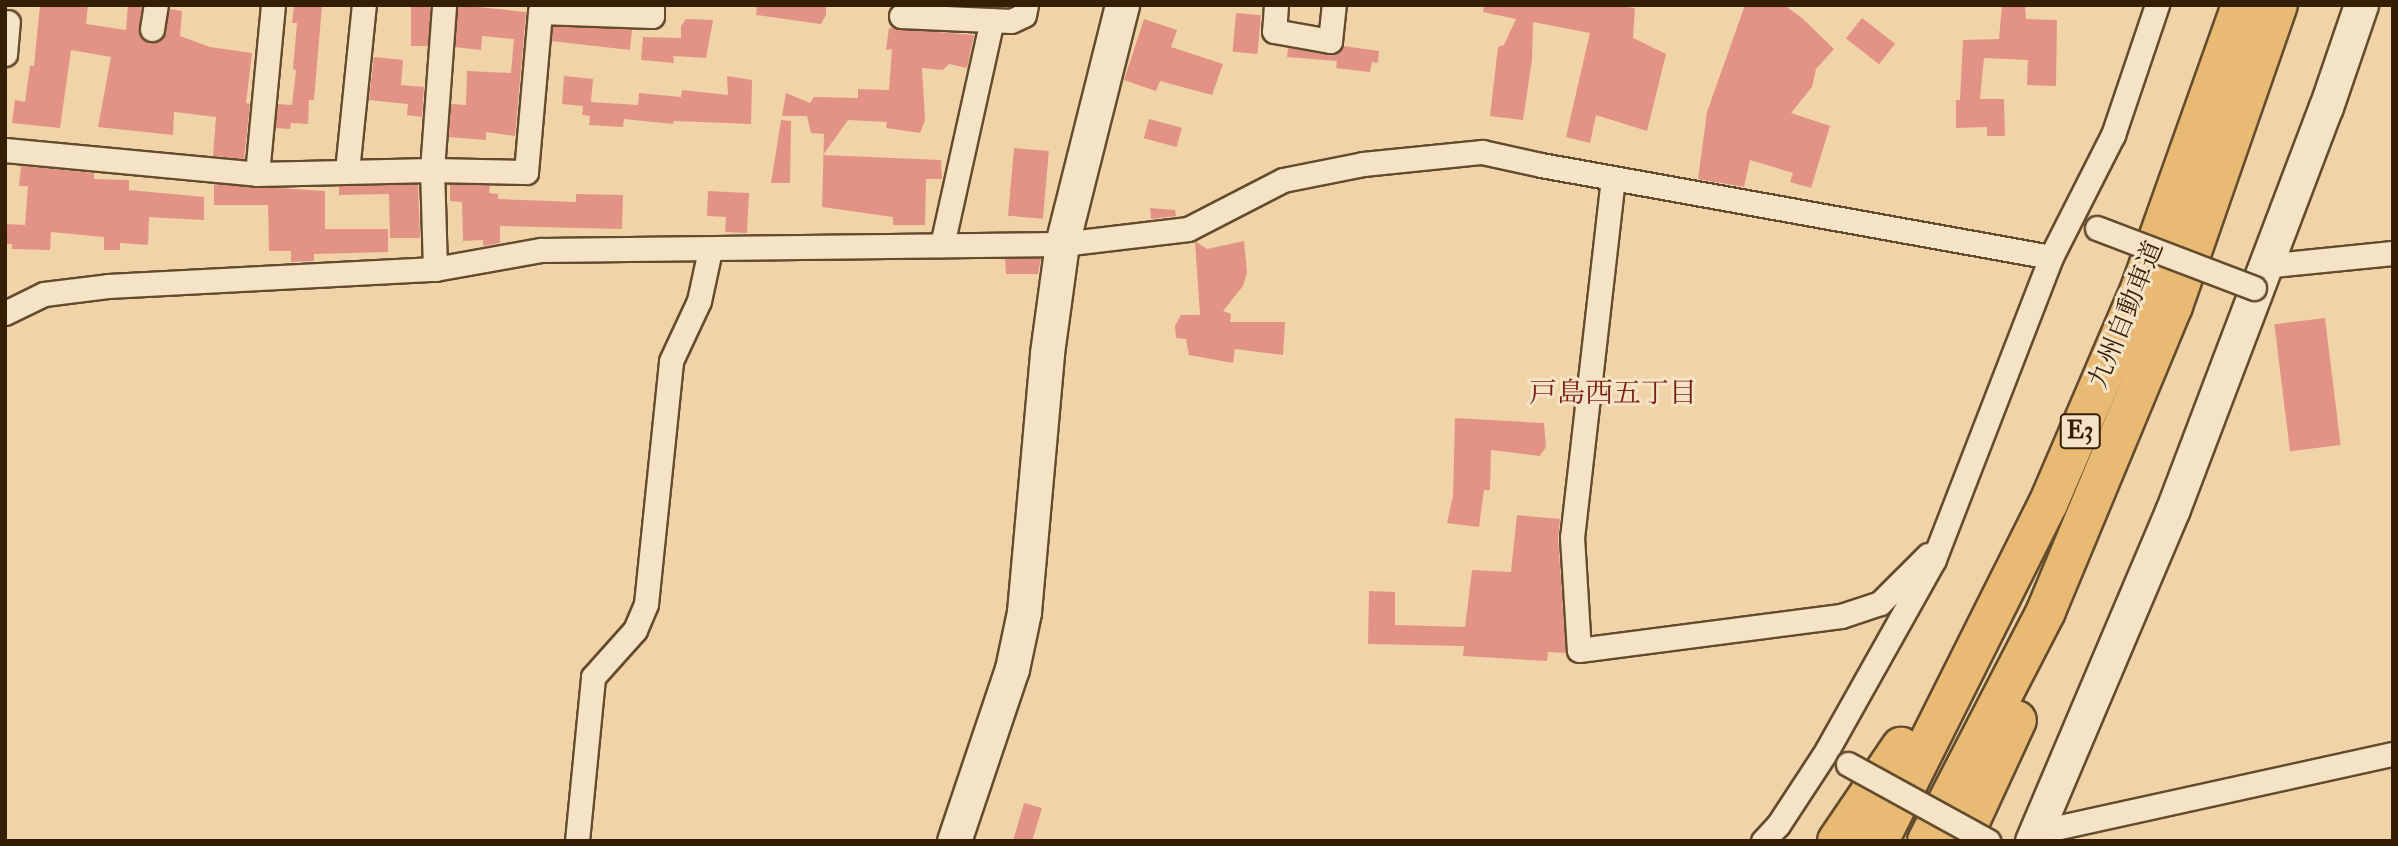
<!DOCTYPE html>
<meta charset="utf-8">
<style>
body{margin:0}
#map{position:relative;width:2398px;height:846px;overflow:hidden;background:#f0d4a8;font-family:"IM FELL Double Pica","Noto Serif JP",serif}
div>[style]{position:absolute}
.building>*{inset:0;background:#e29385;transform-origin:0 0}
.roads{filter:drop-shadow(2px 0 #634c2d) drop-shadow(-2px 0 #634c2d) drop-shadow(0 2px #634c2d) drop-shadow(0 -2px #634c2d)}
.street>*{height:23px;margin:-11.5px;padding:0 11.5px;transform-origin:11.5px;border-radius:11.5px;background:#f5e3c6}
.secondary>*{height:33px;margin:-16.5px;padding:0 16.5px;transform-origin:16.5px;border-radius:16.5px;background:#f5e3c6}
.highway>*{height:38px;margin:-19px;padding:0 19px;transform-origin:19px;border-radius:19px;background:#e8ba74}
.bridges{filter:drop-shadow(2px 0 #634c2d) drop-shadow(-2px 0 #634c2d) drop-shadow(0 2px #634c2d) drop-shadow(0 -2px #634c2d)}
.street-bridge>*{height:23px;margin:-11.5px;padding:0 11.5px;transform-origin:11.5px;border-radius:11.5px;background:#f5e3c6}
span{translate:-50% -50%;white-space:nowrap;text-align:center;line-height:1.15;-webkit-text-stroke:6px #f5e3c6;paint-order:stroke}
.shield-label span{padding:2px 5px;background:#f5e3c6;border:2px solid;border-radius:5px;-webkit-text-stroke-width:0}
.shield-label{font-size:24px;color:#341e04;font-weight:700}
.street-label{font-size:26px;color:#341e04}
.neighbourhood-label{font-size:28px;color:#7a1f14}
.frame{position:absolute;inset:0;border:7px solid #341e04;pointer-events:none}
</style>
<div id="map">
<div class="building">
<div style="clip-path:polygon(40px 5px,88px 5px,86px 24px,126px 30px,128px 5px,142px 6px,139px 33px,150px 43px,163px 37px,170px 9px,182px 11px,180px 36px,210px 47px,252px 53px,246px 103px,250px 104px,244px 159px,213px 156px,216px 117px,174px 112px,173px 135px,98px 127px,111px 57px,71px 50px,60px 128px,12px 123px,15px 100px,25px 102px,30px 66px,34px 66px)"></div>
<div style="clip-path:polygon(294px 5px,322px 5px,314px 100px,309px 100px,308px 124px,291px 123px,290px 129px,275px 128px,278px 104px,292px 105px,296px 70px,293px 69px,297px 23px,292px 23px)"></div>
<div style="left:411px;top:5px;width:19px;height:41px"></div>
<div style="clip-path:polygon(458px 5px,526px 12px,515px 136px,486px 132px,486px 140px,449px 137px,451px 104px,466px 105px,467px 71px,511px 73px,514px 39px,482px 36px,481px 50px,455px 47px)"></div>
<div style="clip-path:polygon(757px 5px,826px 5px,826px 15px,821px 24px,756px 15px)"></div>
<div style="clip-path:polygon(1484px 5px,1614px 5px,1635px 8px,1633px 38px,1666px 54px,1647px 131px,1596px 115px,1590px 143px,1566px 137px,1590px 33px,1533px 22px,1532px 60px,1523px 120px,1490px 116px,1498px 47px,1504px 45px,1516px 19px,1483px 12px)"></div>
<div style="clip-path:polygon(1745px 5px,1784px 5px,1802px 18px,1834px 49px,1816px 69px,1812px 87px,1791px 113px,1830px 126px,1811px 188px,1790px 182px,1793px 173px,1750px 160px,1744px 187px,1698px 179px,1707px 112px)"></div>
<div style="clip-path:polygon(2002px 5px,2025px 5px,2026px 19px,2057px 20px,2056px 86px,2027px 85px,2028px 60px,1984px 58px,1980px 99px,2004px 99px,2005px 136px,1987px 136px,1987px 127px,1956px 128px,1956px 100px,1960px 100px,1963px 40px,1999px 39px)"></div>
<div style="left:1236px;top:13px;width:25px;height:39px;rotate:5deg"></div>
<div style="left:1862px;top:18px;width:42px;height:26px;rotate:38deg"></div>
<div style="clip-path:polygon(686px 19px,713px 20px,706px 58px,673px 56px,674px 63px,641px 60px,643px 37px,681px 38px,681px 26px)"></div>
<div style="clip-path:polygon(1144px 19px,1177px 30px,1171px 47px,1223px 64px,1212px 95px,1160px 81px,1156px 91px,1124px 80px)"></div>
<div style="clip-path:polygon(553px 26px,632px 29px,630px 50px,551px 41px)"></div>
<div style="clip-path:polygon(889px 28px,974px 35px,967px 68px,949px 64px,943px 70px,922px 68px,925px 120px,920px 133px,886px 128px,887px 122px,848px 120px,823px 155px,941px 160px,942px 179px,926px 179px,925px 225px,893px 225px,893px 217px,822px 207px,824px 134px,811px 133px,807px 116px,782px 116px,786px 93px,810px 103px,814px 97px,858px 98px,858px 89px,889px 90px,892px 49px,886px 50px)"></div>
<div style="clip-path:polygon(1343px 46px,1379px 51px,1378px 63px,1372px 62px,1370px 72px,1336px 68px,1337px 61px,1287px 57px,1288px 48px,1328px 55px,1336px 54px)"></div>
<div style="clip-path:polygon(374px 57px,403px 60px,401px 85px,424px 87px,422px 117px,407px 115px,408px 104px,369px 100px)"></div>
<div style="clip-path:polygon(564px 76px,593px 79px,591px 102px,638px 105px,639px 93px,681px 97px,682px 90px,728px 95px,727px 76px,752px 80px,751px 124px,674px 121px,673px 124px,624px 119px,623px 127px,589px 125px,590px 116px,582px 115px,583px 106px,562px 104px)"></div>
<div style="left:1149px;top:119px;width:34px;height:20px;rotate:15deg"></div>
<div style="clip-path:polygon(781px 120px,791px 121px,790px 183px,771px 183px)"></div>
<div style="left:1014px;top:148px;width:35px;height:68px;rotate:5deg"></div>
<div style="clip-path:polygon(21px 166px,94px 173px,94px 179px,129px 180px,129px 190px,204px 197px,204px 220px,149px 217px,148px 245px,120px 243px,120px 250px,104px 250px,104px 237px,51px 232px,50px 250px,12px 249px,12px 244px,5px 244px,5px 224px,25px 225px,28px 186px,19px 186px)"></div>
<div style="clip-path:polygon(214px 184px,325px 191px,325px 229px,388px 229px,388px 252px,314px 254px,314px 261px,291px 262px,291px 251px,269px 251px,268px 205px,214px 205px)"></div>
<div style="clip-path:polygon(418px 184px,420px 238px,390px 238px,389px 194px,339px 195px,339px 186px)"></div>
<div style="clip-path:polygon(450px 184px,490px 185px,489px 193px,498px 194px,498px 199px,576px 202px,576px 194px,623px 195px,622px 229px,500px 226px,500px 243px,483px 246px,483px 240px,463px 241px,462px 202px,450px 201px)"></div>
<div style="clip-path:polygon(708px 191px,749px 193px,747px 233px,725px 232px,726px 217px,707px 216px)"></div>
<div style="clip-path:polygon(1150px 208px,1175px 210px,1176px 216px,1151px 219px)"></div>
<div style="clip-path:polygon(1195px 241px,1207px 249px,1244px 241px,1247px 272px,1243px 286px,1223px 311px,1231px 314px,1230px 322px,1285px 322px,1283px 355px,1235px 349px,1233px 363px,1189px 355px,1186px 339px,1176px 338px,1175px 326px,1181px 315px,1200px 315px)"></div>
<div style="clip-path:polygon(1041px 258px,1038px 274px,1006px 274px,1005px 259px)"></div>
<div style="left:2325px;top:318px;width:128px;height:51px;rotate:83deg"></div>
<div style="clip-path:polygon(1455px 418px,1544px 423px,1546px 447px,1540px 456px,1491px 450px,1490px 490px,1484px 490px,1479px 527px,1447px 523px,1453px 496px)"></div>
<div style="clip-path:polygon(1517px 515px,1560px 519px,1558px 538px,1566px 653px,1548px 652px,1547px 661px,1463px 656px,1464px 646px,1368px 644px,1369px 591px,1395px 592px,1395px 625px,1465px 627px,1472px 570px,1511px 572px)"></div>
<div style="clip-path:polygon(1024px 803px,1042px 808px,1032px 841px,1013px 841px)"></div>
</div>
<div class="roads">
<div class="street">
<div style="left:1276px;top:5px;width:26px;rotate:94deg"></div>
<div style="left:1274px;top:31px;width:57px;rotate:10.1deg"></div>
<div style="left:1330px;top:41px;width:36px;rotate:-84deg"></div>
<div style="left:901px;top:16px;width:110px;rotate:2.6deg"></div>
<div style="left:1011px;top:21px;width:14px;rotate:-25deg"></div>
<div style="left:1024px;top:15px;width:10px;rotate:-79deg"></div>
<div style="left:152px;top:29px;width:24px;rotate:-81deg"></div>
<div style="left:5px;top:54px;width:32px;rotate:-85deg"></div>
<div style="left:5px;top:150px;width:253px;rotate:5.4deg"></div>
<div style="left:257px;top:174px;width:175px;rotate:-1.3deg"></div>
<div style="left:432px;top:170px;width:94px;rotate:1.2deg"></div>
<div style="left:526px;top:172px;width:161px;rotate:-85deg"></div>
<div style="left:540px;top:12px;width:112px;rotate:2deg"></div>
<div style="left:652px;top:16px;width:11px;rotate:-90deg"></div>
<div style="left:347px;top:171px;width:167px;rotate:-84.2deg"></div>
<div style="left:257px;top:174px;width:170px;rotate:-84.6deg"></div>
<div style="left:1613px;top:178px;width:361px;rotate:96.5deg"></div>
<div style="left:1572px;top:537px;width:113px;rotate:86.5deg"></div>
<div style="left:1579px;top:650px;width:264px;rotate:-7.4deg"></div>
<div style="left:1841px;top:616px;width:41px;rotate:-18.4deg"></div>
<div style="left:1880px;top:603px;width:68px;rotate:-45deg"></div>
<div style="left:942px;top:245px;width:230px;rotate:-77.5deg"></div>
<div style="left:2264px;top:266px;width:130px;rotate:-5.8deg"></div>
<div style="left:435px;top:269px;width:99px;rotate:-91.7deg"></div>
<div style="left:432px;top:170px;width:165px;rotate:-85.8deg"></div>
<div style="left:5px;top:313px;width:43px;rotate:-26deg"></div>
<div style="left:44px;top:294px;width:64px;rotate:-7.1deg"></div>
<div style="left:108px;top:286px;width:327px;rotate:-3deg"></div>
<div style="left:435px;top:269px;width:108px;rotate:-10.2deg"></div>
<div style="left:541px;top:250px;width:521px;rotate:-0.66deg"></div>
<div style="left:1062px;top:244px;width:127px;rotate:-6.8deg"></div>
<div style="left:1188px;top:229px;width:107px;rotate:-27.3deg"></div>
<div style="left:1283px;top:180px;width:82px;rotate:-11.3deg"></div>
<div style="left:1363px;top:164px;width:120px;rotate:-5.8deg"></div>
<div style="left:1482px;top:152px;width:60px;rotate:12.4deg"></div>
<div style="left:1541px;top:165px;width:518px;rotate:10.23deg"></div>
<div style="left:2037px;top:832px;width:364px;rotate:-12.4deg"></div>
<div style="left:577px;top:841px;width:165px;rotate:-84.4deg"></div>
<div style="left:593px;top:677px;width:63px;rotate:-48.2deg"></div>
<div style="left:635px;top:630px;width:28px;rotate:-67deg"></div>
<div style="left:646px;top:604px;width:244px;rotate:-84.1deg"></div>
<div style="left:671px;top:361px;width:66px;rotate:-65deg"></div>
<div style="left:699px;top:301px;width:52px;rotate:-77.8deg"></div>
<div style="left:1763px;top:841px;width:22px;rotate:-47deg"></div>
<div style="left:1778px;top:825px;width:90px;rotate:-56.8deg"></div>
<div style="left:1827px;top:750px;width:219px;rotate:-60.7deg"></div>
<div style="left:1934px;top:559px;width:324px;rotate:-68.8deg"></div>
<div style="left:2051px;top:257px;width:137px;rotate:-63.1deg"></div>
<div style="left:2113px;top:135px;width:137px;rotate:-71.3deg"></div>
</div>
<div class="secondary">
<div style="left:954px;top:841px;width:182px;rotate:-71.4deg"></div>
<div style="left:1012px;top:669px;width:58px;rotate:-78.1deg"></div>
<div style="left:1024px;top:612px;width:260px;rotate:-84.9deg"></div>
<div style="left:1047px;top:353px;width:110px;rotate:-82.2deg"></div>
<div style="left:1062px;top:244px;width:246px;rotate:-75.9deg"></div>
<div style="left:2032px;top:841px;width:361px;rotate:-67deg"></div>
<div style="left:2173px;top:509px;width:430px;rotate:-69.2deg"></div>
<div style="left:2326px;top:107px;width:108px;rotate:-71.1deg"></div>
</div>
<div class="highway">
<div style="left:1837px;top:841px;width:114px;rotate:-55.8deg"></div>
<div style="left:1879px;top:841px;width:377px;rotate:-63.4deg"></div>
<div style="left:2048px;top:504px;width:231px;rotate:-66.8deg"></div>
<div style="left:2139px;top:292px;width:305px;rotate:-70.4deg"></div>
<div style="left:1927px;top:841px;width:259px;rotate:-62.6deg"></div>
<div style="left:2046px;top:611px;width:330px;rotate:-67.4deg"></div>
<div style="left:2173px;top:306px;width:319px;rotate:-70.8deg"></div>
<div style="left:1961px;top:841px;width:133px;rotate:-65.2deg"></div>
</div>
</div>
<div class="bridges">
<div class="street-bridge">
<div style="left:2097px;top:228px;width:168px;rotate:20.9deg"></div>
<div style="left:1848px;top:764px;width:160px;rotate:28.8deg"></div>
</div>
</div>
<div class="shield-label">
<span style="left:2080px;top:431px">E3</span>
</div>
<div class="street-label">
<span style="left:2127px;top:315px;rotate:-68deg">九州自動車道</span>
</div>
<div class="neighbourhood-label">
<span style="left:1613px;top:394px">戸島西五丁目</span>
</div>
<div class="frame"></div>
</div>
